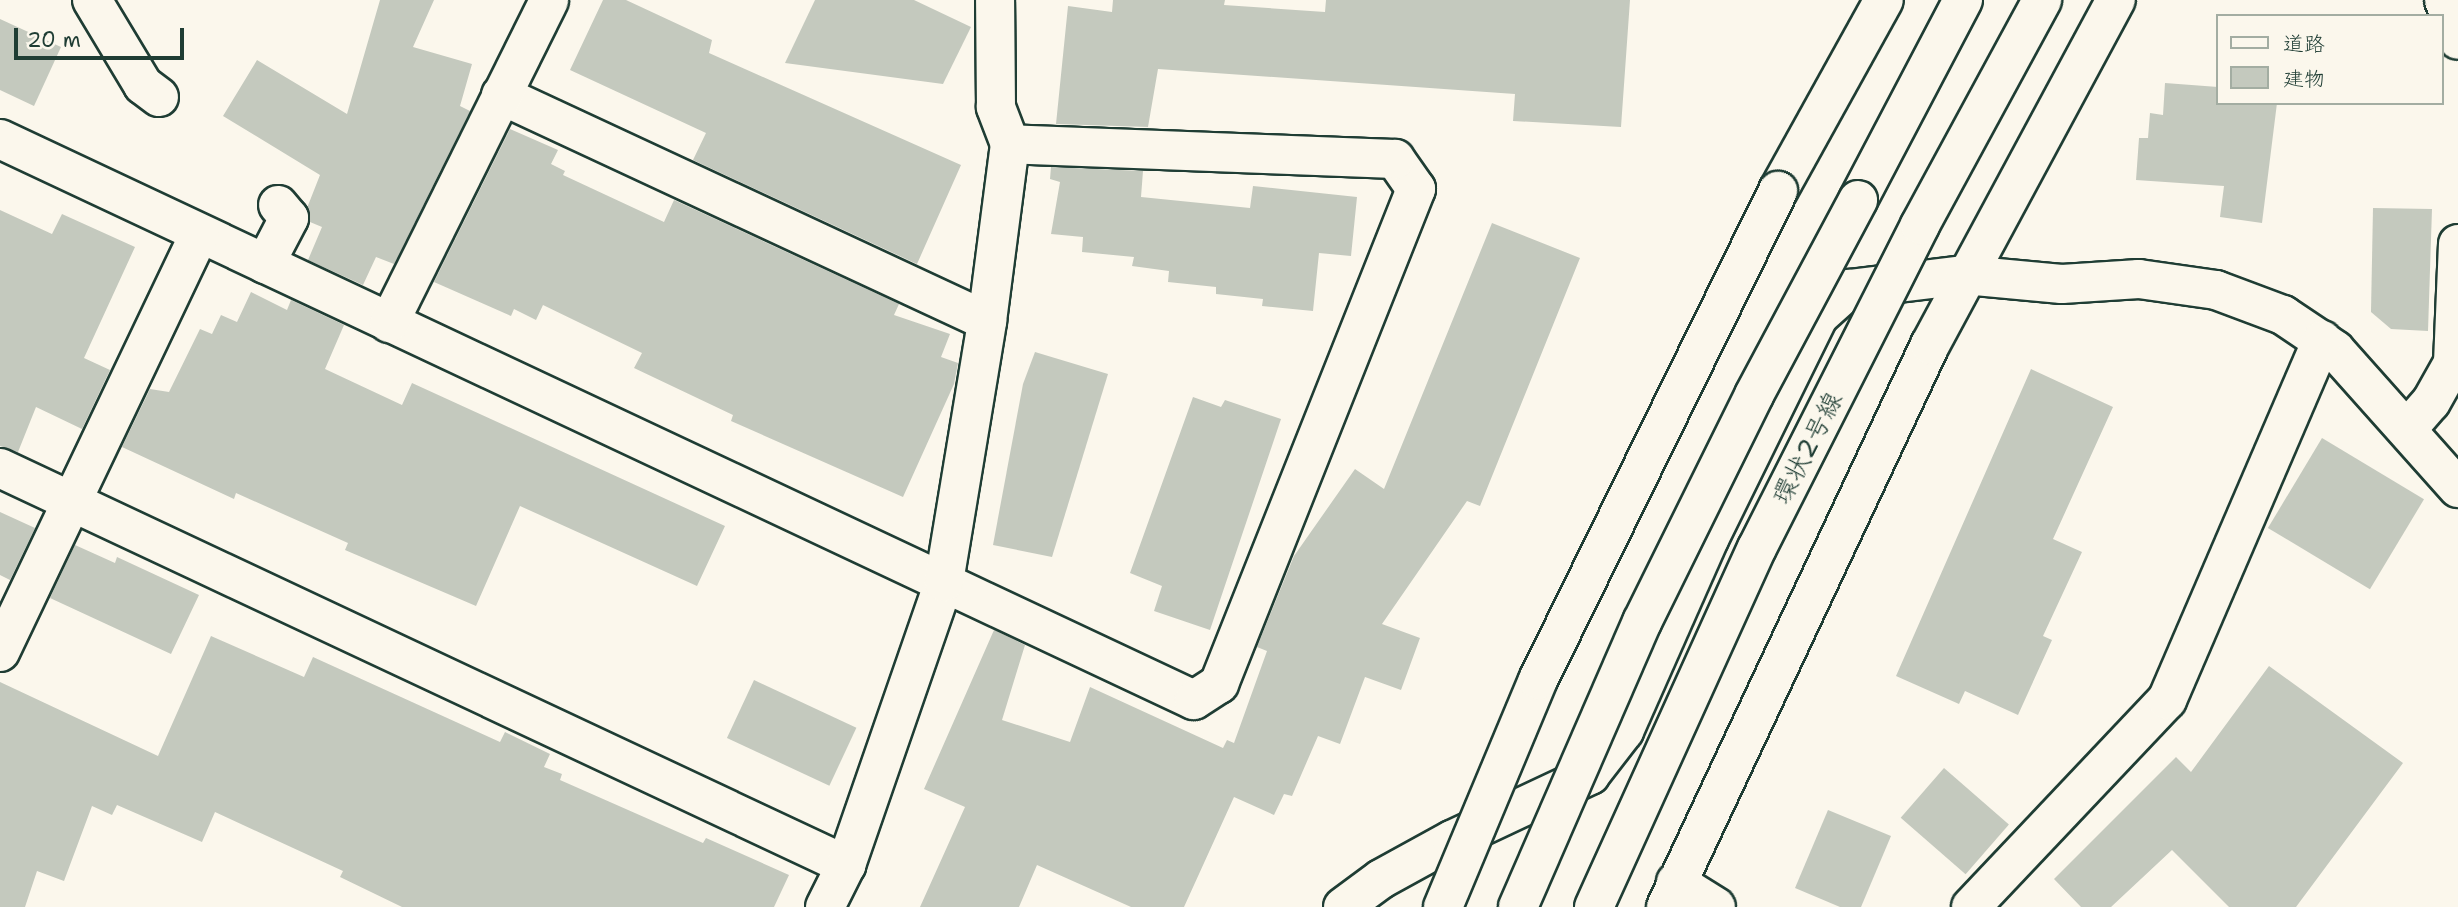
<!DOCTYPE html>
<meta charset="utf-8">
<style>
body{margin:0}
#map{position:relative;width:2458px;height:907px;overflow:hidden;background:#fbf7ec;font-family:"Shantell Sans","Klee One",sans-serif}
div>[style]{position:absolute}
.building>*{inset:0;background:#c4c9be;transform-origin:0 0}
.roads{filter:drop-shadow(2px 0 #1f3d34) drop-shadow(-2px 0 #1f3d34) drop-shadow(0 2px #1f3d34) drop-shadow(0 -2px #1f3d34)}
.minor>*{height:38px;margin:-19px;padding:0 19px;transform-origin:19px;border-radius:19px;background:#fbf7ec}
.major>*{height:38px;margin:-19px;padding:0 19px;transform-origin:19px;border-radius:19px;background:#fbf7ec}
.bridges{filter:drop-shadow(2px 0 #1f3d34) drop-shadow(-2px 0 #1f3d34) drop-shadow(0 2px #1f3d34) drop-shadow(0 -2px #1f3d34)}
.major-bridge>*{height:38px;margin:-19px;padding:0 19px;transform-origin:19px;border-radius:19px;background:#fbf7ec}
span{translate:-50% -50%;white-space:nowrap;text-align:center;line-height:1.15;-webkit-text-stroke:6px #fbf7ec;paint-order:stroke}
.street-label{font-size:26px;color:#1f3d34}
.legend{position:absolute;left:2216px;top:14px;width:228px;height:91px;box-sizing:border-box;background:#fbf7ec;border:2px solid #a3ada2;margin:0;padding:9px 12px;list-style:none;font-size:21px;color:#1f3d34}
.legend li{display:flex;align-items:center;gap:14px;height:35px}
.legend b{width:35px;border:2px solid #a3ada2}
.scale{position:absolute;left:14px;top:28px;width:170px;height:32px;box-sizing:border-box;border:4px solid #1f3d34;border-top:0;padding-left:9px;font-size:21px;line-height:24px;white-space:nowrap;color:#1f3d34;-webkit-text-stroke:5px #fbf7ec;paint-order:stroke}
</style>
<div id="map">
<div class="building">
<div style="clip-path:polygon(380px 0,434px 0,413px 47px,472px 64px,460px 106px,470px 111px,394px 264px,376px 257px,363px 285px,308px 260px,322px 227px,310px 222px,307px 208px,320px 175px,223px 116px,257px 60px,347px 114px)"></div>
<div style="clip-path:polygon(603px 0,626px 0,712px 40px,709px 53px,961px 165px,917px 264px,693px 160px,706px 133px,570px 70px)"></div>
<div style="clip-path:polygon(815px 0,914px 0,971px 27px,943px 84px,785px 63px)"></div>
<div style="clip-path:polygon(1113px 0,1225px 0,1224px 5px,1325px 12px,1326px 0,1630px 0,1621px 127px,1513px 121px,1515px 94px,1158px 69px,1148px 127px,1056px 124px,1068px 6px,1112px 12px)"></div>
<div style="clip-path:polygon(0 19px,61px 47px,34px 106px,0 90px)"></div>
<div style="clip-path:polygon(2165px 83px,2218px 87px,2218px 103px,2277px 103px,2262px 223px,2220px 217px,2224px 186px,2136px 180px,2139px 138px,2148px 138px,2150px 113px,2163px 115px)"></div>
<div style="clip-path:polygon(510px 129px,558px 150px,551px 164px,565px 171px,563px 175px,664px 222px,674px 200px,899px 304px,894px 315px,950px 334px,941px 357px,958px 363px,954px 384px,903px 497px,731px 421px,733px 415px,634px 368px,642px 353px,543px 305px,536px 320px,514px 309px,511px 316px,434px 282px)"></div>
<div style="clip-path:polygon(1051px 167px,1143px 171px,1141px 197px,1250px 208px,1253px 186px,1357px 197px,1351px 256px,1319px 253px,1313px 311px,1262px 306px,1263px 299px,1216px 294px,1216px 287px,1168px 282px,1169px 271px,1132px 266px,1134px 257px,1082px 252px,1083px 237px,1051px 234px,1060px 182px,1050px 179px)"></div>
<div style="clip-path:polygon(2373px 208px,2432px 209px,2428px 331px,2391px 329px,2371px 312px)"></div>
<div style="clip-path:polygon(0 210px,52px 234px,62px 214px,135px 247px,84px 358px,110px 370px,82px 429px,36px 407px,18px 452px,0 446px)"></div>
<div style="clip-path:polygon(1492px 223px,1580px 258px,1480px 506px,1467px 501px,1382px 624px,1420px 638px,1401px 690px,1365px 677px,1340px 744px,1318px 736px,1292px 796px,1284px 794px,1274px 815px,1234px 797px,1184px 907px,1131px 907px,1037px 865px,1019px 907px,920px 907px,965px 807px,924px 789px,994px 630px,1025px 645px,1002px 720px,1070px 742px,1090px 687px,1223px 748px,1227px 740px,1234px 743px,1267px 651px,1257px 647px,1294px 556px,1355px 469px,1384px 489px)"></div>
<div style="clip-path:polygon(251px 292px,287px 310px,291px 300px,344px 325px,325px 369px,402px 405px,412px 383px,725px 526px,697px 586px,520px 506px,476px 606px,345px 550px,348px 543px,236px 493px,234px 499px,122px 447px,150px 389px,169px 392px,200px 329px,212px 334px,221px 315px,237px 322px)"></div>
<div style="clip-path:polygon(1035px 352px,1108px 374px,1052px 557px,993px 545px,1023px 384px)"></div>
<div style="clip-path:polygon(2031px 369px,2113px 407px,2053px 539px,2082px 552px,2043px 636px,2052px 640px,2018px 715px,1965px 691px,1959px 704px,1896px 676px)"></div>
<div style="clip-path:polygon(1193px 397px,1221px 407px,1225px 400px,1281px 419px,1210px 630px,1154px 611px,1162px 586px,1130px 573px)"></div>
<div style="left:2322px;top:438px;width:119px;height:105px;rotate:31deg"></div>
<div style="clip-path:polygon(0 512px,35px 528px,10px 580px,0 575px)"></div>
<div style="clip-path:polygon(75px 545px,115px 563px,117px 557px,199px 595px,171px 654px,50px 598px)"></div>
<div style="clip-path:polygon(211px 636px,304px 677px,313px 657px,500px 742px,505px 732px,550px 754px,544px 767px,562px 774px,560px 780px,703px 843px,706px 838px,789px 875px,774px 907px,402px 907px,340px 877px,343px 871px,215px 812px,202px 842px,117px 805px,112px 815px,92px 806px,64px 881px,37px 871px,25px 907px,0 907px,0 682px,158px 756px)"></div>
<div style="clip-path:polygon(2269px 666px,2403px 763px,2296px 907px,2229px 907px,2172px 850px,2111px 907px,2081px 907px,2054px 879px,2176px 757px,2191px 772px)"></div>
<div style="left:754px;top:680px;width:113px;height:64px;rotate:25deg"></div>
<div style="left:1944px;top:768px;width:86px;height:66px;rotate:41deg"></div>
<div style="clip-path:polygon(1828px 810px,1891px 836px,1861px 907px,1840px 907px,1795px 888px)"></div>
</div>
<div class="roads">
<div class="minor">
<div style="left:92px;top:0;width:99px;rotate:59deg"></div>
<div style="left:143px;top:85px;width:20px;rotate:37deg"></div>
<div style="left:2444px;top:0;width:42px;rotate:70.7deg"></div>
<div style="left:501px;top:95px;width:536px;rotate:24.94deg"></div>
<div style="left:0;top:139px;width:1319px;rotate:25.17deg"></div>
<div style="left:1194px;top:700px;width:30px;rotate:-33deg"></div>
<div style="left:1219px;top:684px;width:533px;rotate:-68.3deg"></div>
<div style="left:1416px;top:189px;width:37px;rotate:-125deg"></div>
<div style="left:1395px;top:159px;width:385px;rotate:-177.8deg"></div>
<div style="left:265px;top:264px;width:52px;rotate:-62.4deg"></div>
<div style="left:289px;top:218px;width:17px;rotate:-130deg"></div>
<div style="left:389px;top:323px;width:360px;rotate:-63.6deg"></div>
<div style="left:2409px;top:427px;width:33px;rotate:-49deg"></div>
<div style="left:2431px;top:402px;width:45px;rotate:-60.6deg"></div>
<div style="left:2453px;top:363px;width:119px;rotate:-87.6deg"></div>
<div style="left:0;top:468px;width:935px;rotate:25.14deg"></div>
<div style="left:0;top:652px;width:463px;rotate:-64.5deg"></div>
<div style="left:1676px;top:882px;width:47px;rotate:32deg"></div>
<div style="left:825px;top:907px;width:47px;rotate:-63.4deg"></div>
<div style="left:846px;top:865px;width:299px;rotate:-70.9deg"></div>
<div style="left:944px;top:582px;width:265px;rotate:-80.6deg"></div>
<div style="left:987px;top:321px;width:178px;rotate:-82.6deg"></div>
<div style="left:1010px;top:144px;width:40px;rotate:-111deg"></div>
<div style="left:996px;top:107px;width:107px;rotate:-90.5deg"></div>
<div style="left:1343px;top:907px;width:47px;rotate:-36.4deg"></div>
<div style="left:1381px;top:879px;width:81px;rotate:-28.8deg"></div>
<div style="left:1452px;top:840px;width:153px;rotate:-25.2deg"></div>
<div style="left:1590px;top:775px;width:56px;rotate:-52.3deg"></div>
<div style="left:1624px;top:731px;width:210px;rotate:-66.1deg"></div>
<div style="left:1709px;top:539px;width:247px;rotate:-63.8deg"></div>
<div style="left:1818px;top:317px;width:42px;rotate:-42.1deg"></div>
<div style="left:1849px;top:289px;width:117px;rotate:-6.9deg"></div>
<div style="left:1965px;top:275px;width:97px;rotate:5.3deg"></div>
<div style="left:2062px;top:284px;width:77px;rotate:-3.7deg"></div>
<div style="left:2139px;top:279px;width:78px;rotate:8.1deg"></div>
<div style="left:2216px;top:290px;width:72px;rotate:20.5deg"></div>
<div style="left:2283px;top:315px;width:63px;rotate:33.9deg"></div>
<div style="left:2335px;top:350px;width:185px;rotate:48.3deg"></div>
<div style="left:1971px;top:907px;width:285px;rotate:-46.6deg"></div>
<div style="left:2167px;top:700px;width:392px;rotate:-66.7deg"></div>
</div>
<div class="major">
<div style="left:1778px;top:191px;width:218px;rotate:-61deg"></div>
<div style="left:1858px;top:200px;width:226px;rotate:-62.3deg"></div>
<div style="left:1666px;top:907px;width:621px;rotate:-64.84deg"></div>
<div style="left:1930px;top:345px;width:392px;rotate:-61.7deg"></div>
</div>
</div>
<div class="bridges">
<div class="major-bridge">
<div style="left:1443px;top:907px;width:246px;rotate:-67.3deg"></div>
<div style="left:1538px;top:680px;width:545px;rotate:-63.86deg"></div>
<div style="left:1518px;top:907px;width:311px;rotate:-66.5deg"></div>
<div style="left:1642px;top:622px;width:253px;rotate:-63.7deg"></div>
<div style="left:1754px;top:395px;width:221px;rotate:-61.9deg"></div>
<div style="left:1594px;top:907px;width:394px;rotate:-65.6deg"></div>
<div style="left:1757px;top:548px;width:362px;rotate:-63.2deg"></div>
<div style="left:1920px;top:225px;width:256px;rotate:-61.5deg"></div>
</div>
</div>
<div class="street-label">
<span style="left:1807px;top:448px;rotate:-63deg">環状2号線</span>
</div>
<ul class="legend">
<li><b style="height:9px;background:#fbf7ec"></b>道路</li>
<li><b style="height:19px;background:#c4c9be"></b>建物</li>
</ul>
<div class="scale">20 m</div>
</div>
